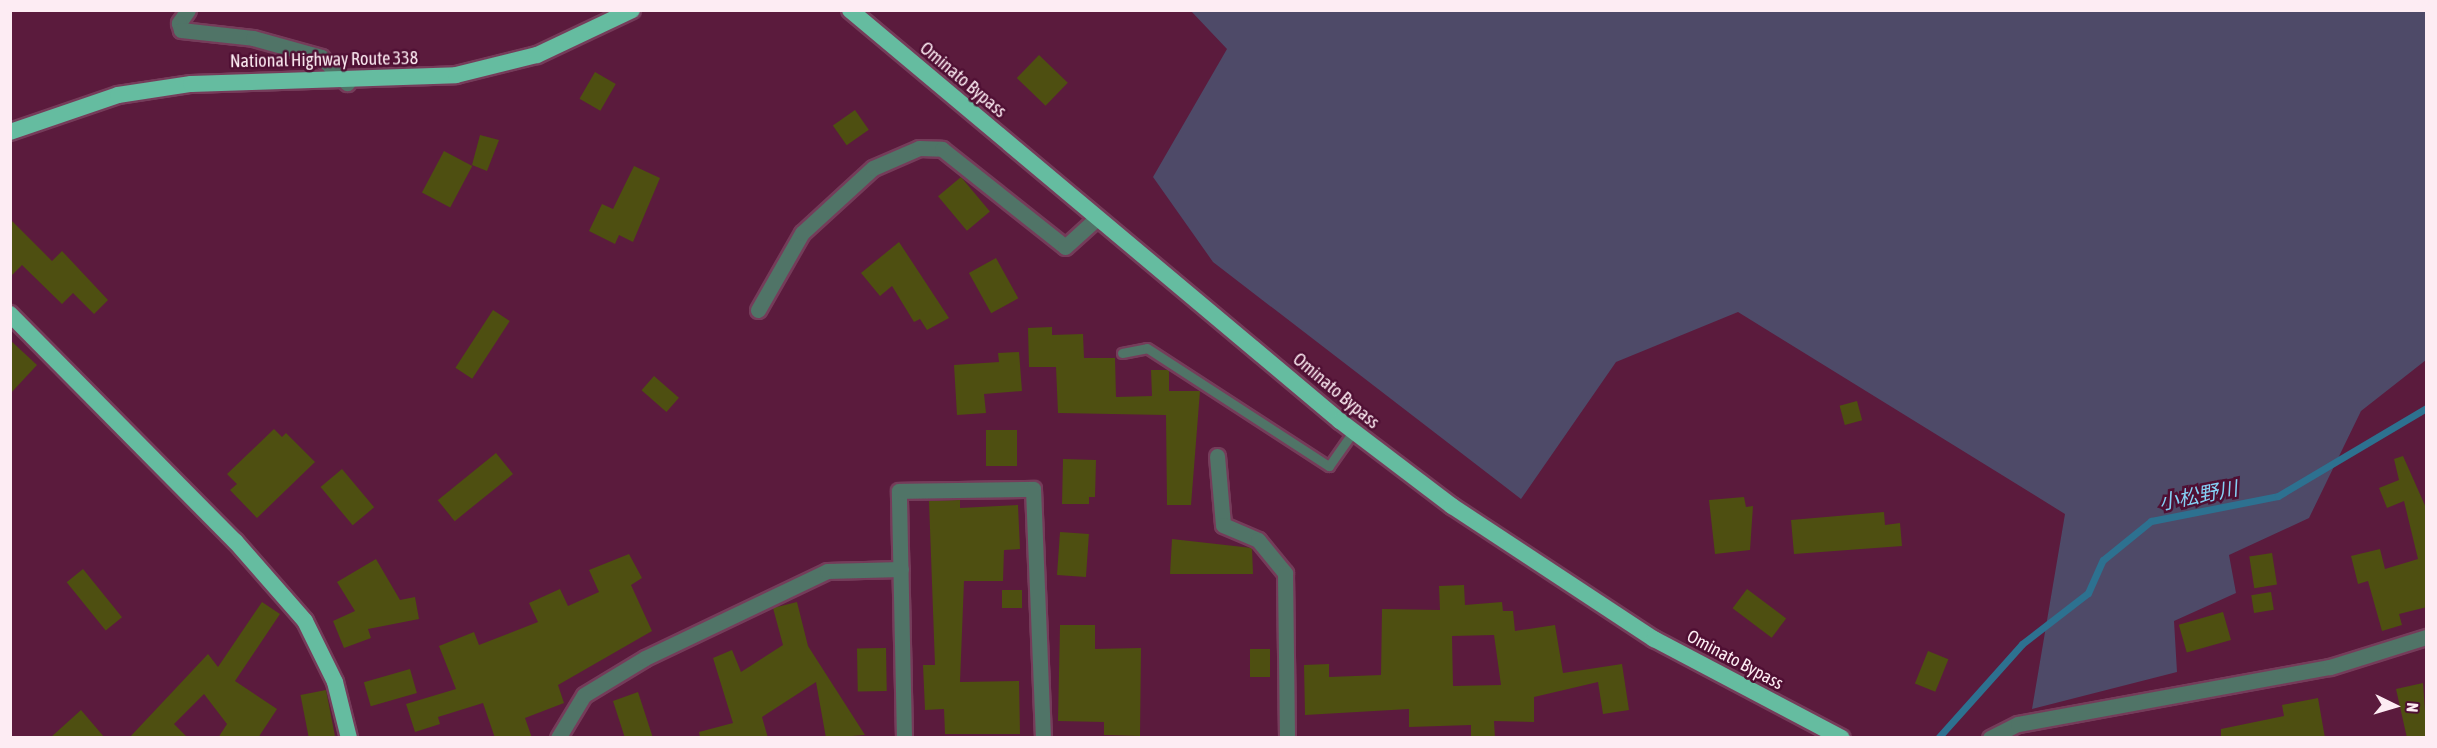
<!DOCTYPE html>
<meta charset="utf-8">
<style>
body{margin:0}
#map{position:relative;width:2437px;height:748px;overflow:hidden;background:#5b1b3d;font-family:"Asap Condensed","Noto Sans JP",sans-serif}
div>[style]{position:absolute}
.green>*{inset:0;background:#4e4a68}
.stream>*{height:7px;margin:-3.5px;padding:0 3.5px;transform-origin:3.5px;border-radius:3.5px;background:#2d7190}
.building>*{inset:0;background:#4e4f11;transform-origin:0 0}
.roads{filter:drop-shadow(2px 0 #753c5a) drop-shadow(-2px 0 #753c5a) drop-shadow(0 2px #753c5a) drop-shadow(0 -2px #753c5a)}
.service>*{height:9px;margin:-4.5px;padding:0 4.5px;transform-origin:4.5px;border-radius:4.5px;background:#507467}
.minor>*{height:15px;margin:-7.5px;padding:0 7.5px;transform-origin:7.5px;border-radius:7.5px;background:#507467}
.trunk>*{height:16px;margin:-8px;padding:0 8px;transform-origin:8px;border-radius:8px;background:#65bca0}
span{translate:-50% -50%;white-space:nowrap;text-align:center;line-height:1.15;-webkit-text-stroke:5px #4f0f33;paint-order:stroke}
.street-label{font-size:18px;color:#fdecf3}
.water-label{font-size:20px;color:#85d0f4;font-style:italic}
.frame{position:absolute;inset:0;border:12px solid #fdecf3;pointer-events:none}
.north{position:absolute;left:2365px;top:676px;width:60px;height:60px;-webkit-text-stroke:4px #4f0f33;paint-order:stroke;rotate:95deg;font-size:16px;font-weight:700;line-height:24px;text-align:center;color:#fdecf3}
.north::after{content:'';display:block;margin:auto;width:21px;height:27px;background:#fdecf3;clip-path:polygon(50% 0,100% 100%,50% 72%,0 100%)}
</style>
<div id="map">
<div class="green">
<div style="clip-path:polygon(1191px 11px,2426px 11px,2426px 360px,2361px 411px,2309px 518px,2229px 555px,2236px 593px,2174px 621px,2177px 672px,2032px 709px,2065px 514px,1738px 312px,1616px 362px,1521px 499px,1213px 262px,1153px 177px,1227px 49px)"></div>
</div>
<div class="stream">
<div style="left:1938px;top:738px;width:126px;rotate:-48.2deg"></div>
<div style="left:2022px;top:644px;width:83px;rotate:-37.7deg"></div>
<div style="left:2088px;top:593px;width:36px;rotate:-66deg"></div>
<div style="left:2103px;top:560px;width:62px;rotate:-39.1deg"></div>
<div style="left:2151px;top:521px;width:129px;rotate:-11.1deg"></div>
<div style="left:2278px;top:496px;width:172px;rotate:-30.7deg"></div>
</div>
<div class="building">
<div style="left:1039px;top:55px;width:40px;height:32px;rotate:44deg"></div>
<div style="left:595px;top:72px;width:24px;height:31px;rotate:30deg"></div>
<div style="left:855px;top:110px;width:24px;height:27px;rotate:55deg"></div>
<div style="clip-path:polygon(480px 135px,499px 140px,487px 171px,472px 165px)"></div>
<div style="left:444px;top:151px;width:32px;height:47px;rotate:28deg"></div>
<div style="clip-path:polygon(634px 166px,660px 178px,633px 242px,619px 235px,615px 244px,589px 231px,602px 204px,613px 209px)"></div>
<div style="left:961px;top:177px;width:45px;height:30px;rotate:50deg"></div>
<div style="clip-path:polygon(10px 219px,52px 261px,62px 251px,108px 300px,94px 314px,73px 293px,62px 304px,22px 265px,10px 277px)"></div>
<div style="clip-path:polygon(899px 242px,949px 318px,927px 330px,920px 319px,914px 322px,892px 286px,880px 296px,861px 273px)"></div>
<div style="left:996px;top:258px;width:46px;height:31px;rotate:61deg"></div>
<div style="left:493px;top:310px;width:20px;height:69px;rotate:33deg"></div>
<div style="clip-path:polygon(1052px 327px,1052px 335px,1083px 334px,1084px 358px,1115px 358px,1116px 397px,1152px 396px,1151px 370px,1169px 370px,1169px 391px,1200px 391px,1191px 505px,1167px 505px,1166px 415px,1058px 413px,1056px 367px,1029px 367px,1028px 328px)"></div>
<div style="clip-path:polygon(10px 340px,37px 365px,10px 394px)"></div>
<div style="clip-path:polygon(1019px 352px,1022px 391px,984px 394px,986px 413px,957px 415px,954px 365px,999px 362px,998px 353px)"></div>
<div style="left:654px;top:376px;width:33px;height:19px;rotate:41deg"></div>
<div style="left:1857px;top:401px;width:20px;height:18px;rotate:75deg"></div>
<div style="clip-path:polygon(274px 429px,282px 437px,286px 433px,315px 462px,257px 518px,230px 490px,237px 484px,227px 474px)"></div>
<div style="left:986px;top:430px;width:31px;height:36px"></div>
<div style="left:496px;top:453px;width:27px;height:75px;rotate:51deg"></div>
<div style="clip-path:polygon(2403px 456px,2427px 510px,2427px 607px,2399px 614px,2402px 625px,2382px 631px,2368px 581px,2358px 584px,2351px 556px,2380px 549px,2385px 569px,2418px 559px,2404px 501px,2387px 508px,2379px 488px,2399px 480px,2394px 459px)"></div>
<div style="clip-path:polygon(1063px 459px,1096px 460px,1095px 497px,1089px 497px,1089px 504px,1062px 504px)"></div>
<div style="left:342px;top:469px;width:50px;height:28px;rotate:50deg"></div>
<div style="clip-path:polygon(1744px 497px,1746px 507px,1753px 506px,1750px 550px,1715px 554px,1709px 500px)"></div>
<div style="clip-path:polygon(960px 500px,960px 508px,1018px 505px,1020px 549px,1004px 550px,1003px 581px,964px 581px,960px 682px,1019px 681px,1020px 734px,945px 734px,944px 709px,925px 710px,923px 665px,935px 665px,929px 501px)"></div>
<div style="clip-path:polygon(1884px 512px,1885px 525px,1900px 523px,1902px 546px,1794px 554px,1791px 520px)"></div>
<div style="left:1060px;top:532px;width:29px;height:43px;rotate:4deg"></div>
<div style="clip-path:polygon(1172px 539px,1252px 548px,1253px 574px,1170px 574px)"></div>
<div style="left:2272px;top:553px;width:32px;height:23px;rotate:81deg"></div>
<div style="clip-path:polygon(629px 554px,642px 578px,631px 585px,652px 631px,558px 685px,564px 703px,525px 718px,532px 738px,495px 738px,483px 703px,438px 717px,440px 724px,415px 732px,406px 704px,456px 689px,439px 646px,474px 632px,479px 645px,538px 622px,529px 603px,560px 589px,568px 606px,599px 592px,589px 570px)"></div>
<div style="clip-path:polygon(376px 559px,400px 600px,415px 597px,419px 619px,368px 629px,371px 638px,344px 648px,333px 621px,355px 611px,337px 582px)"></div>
<div style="left:83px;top:569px;width:62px;height:21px;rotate:51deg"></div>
<div style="clip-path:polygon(evenodd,1464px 585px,1465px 605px,1502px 602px,1503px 611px,1513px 611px,1515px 631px,1555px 625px,1563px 673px,1622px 664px,1629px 710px,1603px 714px,1598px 682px,1534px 697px,1534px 722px,1494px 721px,1495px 738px,1471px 738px,1471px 725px,1409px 727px,1409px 709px,1305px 715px,1304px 665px,1329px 664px,1329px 677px,1381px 675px,1382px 609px,1440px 610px,1439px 586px,1464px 585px,1494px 635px,1501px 685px,1453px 686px,1452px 636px,1494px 635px)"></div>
<div style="left:1747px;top:589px;width:49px;height:24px;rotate:37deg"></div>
<div style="left:1002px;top:590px;width:20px;height:18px"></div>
<div style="left:2271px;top:592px;width:18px;height:20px;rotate:81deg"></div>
<div style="clip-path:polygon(262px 602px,280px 614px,235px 681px,277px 709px,258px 738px,218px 738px,227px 724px,204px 694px,174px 724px,188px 738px,129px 738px,208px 654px,218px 667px)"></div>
<div style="clip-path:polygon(797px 602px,808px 646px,865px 735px,826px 738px,816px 682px,762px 717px,768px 738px,700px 738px,699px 732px,733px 723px,713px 658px,732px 650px,741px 672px,783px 645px,773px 608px)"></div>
<div style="left:2223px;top:612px;width:29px;height:46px;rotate:74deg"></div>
<div style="clip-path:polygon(1060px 625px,1095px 625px,1095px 649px,1141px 648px,1140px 736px,1104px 735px,1104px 722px,1058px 721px)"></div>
<div style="left:886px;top:648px;width:43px;height:29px;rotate:89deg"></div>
<div style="left:1250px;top:649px;width:20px;height:28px"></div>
<div style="left:1928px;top:651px;width:22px;height:35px;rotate:22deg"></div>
<div style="left:410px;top:669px;width:25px;height:48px;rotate:74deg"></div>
<div style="clip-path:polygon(2423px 683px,2427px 738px,2407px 738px,2396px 689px)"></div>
<div style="left:326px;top:690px;width:49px;height:26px;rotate:79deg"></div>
<div style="clip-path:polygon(638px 692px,653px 738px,625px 738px,613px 701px)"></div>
<div style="clip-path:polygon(2318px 698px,2325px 738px,2221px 738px,2221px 729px,2284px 716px,2282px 705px)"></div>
<div style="clip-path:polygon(81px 710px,105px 738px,50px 738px)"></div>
</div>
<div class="roads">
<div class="service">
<div style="left:1122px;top:353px;width:25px;rotate:-11deg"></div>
<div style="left:1147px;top:348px;width:217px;rotate:33deg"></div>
<div style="left:1329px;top:466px;width:42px;rotate:-54.8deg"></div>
</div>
<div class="minor">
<div style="left:188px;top:10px;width:16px;rotate:125deg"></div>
<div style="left:179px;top:23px;width:7px;rotate:74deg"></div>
<div style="left:181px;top:30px;width:72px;rotate:6.3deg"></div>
<div style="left:253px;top:38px;width:71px;rotate:15.6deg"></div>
<div style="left:321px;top:57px;width:37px;rotate:45deg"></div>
<div style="left:758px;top:310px;width:89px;rotate:-60.3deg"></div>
<div style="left:802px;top:233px;width:96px;rotate:-42.5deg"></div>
<div style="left:873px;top:168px;width:50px;rotate:-23.5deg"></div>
<div style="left:919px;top:148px;width:23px;rotate:2deg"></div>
<div style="left:942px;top:149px;width:157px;rotate:38.5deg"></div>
<div style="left:1065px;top:247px;width:43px;rotate:-42.2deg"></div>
<div style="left:1217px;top:456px;width:69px;rotate:85deg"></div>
<div style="left:1223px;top:525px;width:38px;rotate:23deg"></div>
<div style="left:1258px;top:540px;width:43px;rotate:50.7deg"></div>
<div style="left:1285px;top:573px;width:165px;rotate:89.3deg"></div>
<div style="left:558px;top:738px;width:50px;rotate:-58.8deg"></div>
<div style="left:584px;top:695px;width:71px;rotate:-31.2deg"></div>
<div style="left:645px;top:658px;width:202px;rotate:-25.5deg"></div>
<div style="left:827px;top:571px;width:74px;rotate:-1.5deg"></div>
<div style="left:904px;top:738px;width:247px;rotate:-91.2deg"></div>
<div style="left:899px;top:491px;width:134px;rotate:-0.9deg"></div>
<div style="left:1033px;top:489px;width:249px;rotate:87.7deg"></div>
<div style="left:1990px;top:738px;width:31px;rotate:-27deg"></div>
<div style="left:2018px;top:724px;width:317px;rotate:-10.4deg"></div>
<div style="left:2330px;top:667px;width:101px;rotate:-17.4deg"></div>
</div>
<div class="trunk">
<div style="left:850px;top:10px;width:640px;rotate:39.99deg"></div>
<div style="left:1340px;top:421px;width:141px;rotate:37.2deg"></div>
<div style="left:1452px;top:506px;width:242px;rotate:33.4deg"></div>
<div style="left:1654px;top:639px;width:212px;rotate:27.8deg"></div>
<div style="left:10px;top:132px;width:114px;rotate:-18.9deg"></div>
<div style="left:118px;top:95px;width:74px;rotate:-8.6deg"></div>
<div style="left:191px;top:84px;width:265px;rotate:-1.9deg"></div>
<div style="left:456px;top:75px;width:83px;rotate:-13.9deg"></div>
<div style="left:537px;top:55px;width:105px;rotate:-25.3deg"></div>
<div style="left:10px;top:314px;width:320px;rotate:45.3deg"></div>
<div style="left:235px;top:541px;width:106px;rotate:48.8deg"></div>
<div style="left:305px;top:621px;width:68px;rotate:63.8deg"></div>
<div style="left:335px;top:682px;width:58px;rotate:76deg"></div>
</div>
</div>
<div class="street-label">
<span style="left:324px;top:60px;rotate:-1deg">National Highway Route 338</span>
<span style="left:963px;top:80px;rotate:40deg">Ominato Bypass</span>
<span style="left:1336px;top:391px;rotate:40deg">Ominato Bypass</span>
<span style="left:1735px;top:660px;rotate:28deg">Ominato Bypass</span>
</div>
<div class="water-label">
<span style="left:2198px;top:495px;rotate:-11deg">小松野川</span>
</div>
<div class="frame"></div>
<div class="north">N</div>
</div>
